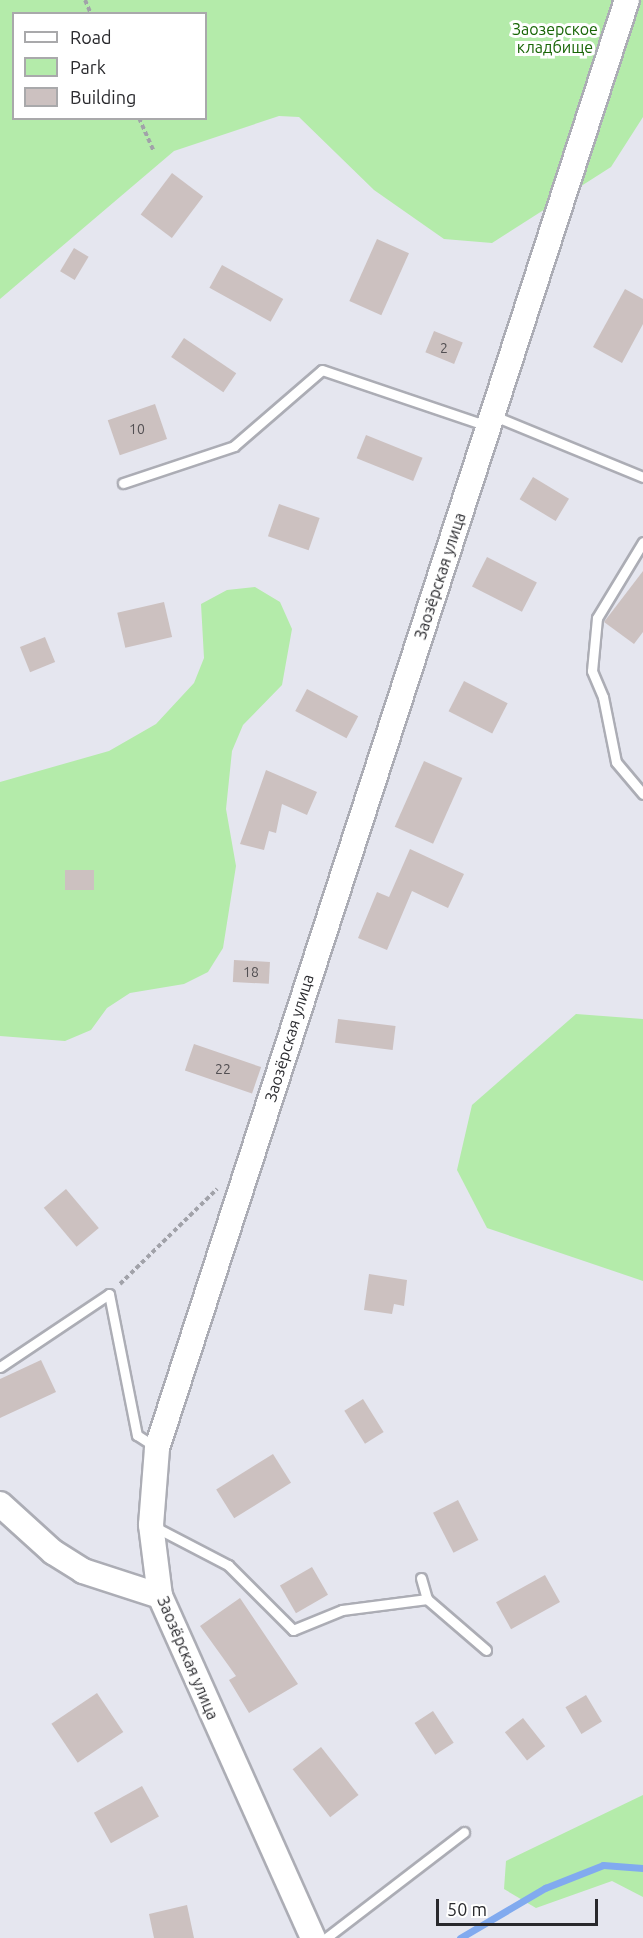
<!DOCTYPE html>
<meta charset="utf-8">
<style>
body{margin:0}
#map{position:relative;width:643px;height:1938px;overflow:hidden;background:#e5e6ef;font-family:Ubuntu,sans-serif}
div>[style]{position:absolute}
.green>*{inset:0;background:#b4ebaa}
.stream>*{height:7px;margin:-3.5px;padding:0 3.5px;transform-origin:3.5px;border-radius:3.5px;background:#81aaef}
.building>*{inset:0;background:#ccc1c0;transform-origin:0 0}
.path>*{height:4px;margin-top:-2px;transform-origin:0;background:repeating-linear-gradient(90deg,#a1a2a9 0 4.5px,transparent 0 7.5px)}
.roads{filter:drop-shadow(2px 0 #acadb5) drop-shadow(-2px 0 #acadb5) drop-shadow(0 2px #acadb5) drop-shadow(0 -2px #acadb5)}
.service>*{height:9px;margin:-4.5px;padding:0 4.5px;transform-origin:4.5px;border-radius:4.5px;background:#fff}
.tertiary>*{height:24px;margin:-12px;padding:0 12px;transform-origin:12px;border-radius:12px;background:#fff}
span{translate:-50% -50%;white-space:nowrap;text-align:center;line-height:1.15;-webkit-text-stroke:6px #fff;paint-order:stroke}
.number-label{font-size:14px;color:#524f52}
.number-label span{-webkit-text-stroke-width:0}
.park-label{font-size:16px;color:#186506}
.street-label{font-size:16px;color:#29292d}
.legend{position:absolute;left:12px;top:12px;width:195px;height:108px;box-sizing:border-box;background:#fff;border:2px solid #a9a9ab;margin:0;padding:8px 10px;list-style:none;font-size:18px;color:#29292d}
.legend li{display:flex;align-items:center;gap:12px;height:30px}
.legend b{width:30px;border:2px solid #a9a9ab}
.scale{position:absolute;left:436px;top:1899px;width:162px;height:27px;box-sizing:border-box;border:3px solid #29292d;border-top:0;padding-left:8px;font-size:18px;line-height:21px;white-space:nowrap;color:#29292d;-webkit-text-stroke:4px #fff;paint-order:stroke}
</style>
<div id="map">
<div class="green">
<div style="clip-path:polygon(evenodd,0 0,643px 0,643px 117px,611px 167px,492px 243px,444px 239px,374px 190px,299px 117px,279px 116px,174px 151px,0 299px,0 0,14px 14px,206px 14px,206px 118px,14px 118px,14px 14px)"></div>
<div style="clip-path:polygon(255px 587px,280px 602px,292px 629px,282px 685px,243px 725px,232px 751px,226px 809px,236px 866px,223px 948px,208px 972px,184px 984px,130px 993px,107px 1008px,91px 1030px,65px 1041px,0 1036px,0 782px,109px 751px,156px 724px,194px 683px,204px 658px,201px 604px,227px 590px)"></div>
<div style="clip-path:polygon(576px 1014px,643px 1019px,643px 1281px,487px 1228px,457px 1170px,472px 1105px)"></div>
<div style="clip-path:polygon(643px 1795px,643px 1897px,612px 1881px,536px 1908px,504px 1889px,506px 1861px)"></div>
</div>
<div class="stream">
<div style="left:460px;top:1938px;width:99px;rotate:-30.5deg"></div>
<div style="left:545px;top:1888px;width:62px;rotate:-21.6deg"></div>
<div style="left:603px;top:1865px;width:40px;rotate:4.3deg"></div>
</div>
<div class="building">
<div style="left:172px;top:173px;width:39px;height:52px;rotate:37deg"></div>
<div style="left:377px;top:239px;width:35px;height:68px;rotate:24deg"></div>
<div style="left:74px;top:248px;width:17px;height:27px;rotate:31deg"></div>
<div style="left:222px;top:265px;width:70px;height:26px;rotate:29deg"></div>
<div style="clip-path:polygon(625px 289px,643px 299px,643px 324px,622px 363px,593px 347px)"></div>
<div style="left:434px;top:331px;width:31px;height:23px;rotate:22deg"></div>
<div style="left:184px;top:338px;width:63px;height:23px;rotate:34deg"></div>
<div style="left:155px;top:404px;width:37px;height:50px;rotate:71deg"></div>
<div style="left:366px;top:435px;width:61px;height:25px;rotate:22deg"></div>
<div style="left:533px;top:477px;width:42px;height:26px;rotate:31deg"></div>
<div style="left:279px;top:504px;width:43px;height:34px;rotate:19deg"></div>
<div style="left:487px;top:557px;width:56px;height:33px;rotate:27deg"></div>
<div style="clip-path:polygon(643px 571px,643px 632px,634px 644px,604px 622px)"></div>
<div style="left:164px;top:602px;width:36px;height:48px;rotate:77deg"></div>
<div style="left:45px;top:637px;width:27px;height:27px;rotate:68deg"></div>
<div style="left:464px;top:681px;width:49px;height:34px;rotate:27deg"></div>
<div style="left:307px;top:689px;width:58px;height:25px;rotate:28deg"></div>
<div style="left:424px;top:761px;width:42px;height:72px;rotate:24deg"></div>
<div style="clip-path:polygon(266px 770px,317px 792px,307px 815px,282px 804px,276px 833px,269px 831px,264px 850px,240px 844px)"></div>
<div style="clip-path:polygon(410px 849px,464px 874px,448px 908px,412px 891px,387px 950px,358px 938px,377px 892px,389px 897px)"></div>
<div style="left:94px;top:870px;width:20px;height:29px;rotate:90deg"></div>
<div style="left:234px;top:960px;width:36px;height:22px;rotate:3deg"></div>
<div style="left:338px;top:1019px;width:58px;height:24px;rotate:7deg"></div>
<div style="left:194px;top:1044px;width:71px;height:28px;rotate:19deg"></div>
<div style="left:66px;top:1189px;width:51px;height:29px;rotate:50deg"></div>
<div style="clip-path:polygon(369px 1274px,407px 1280px,404px 1306px,394px 1304px,392px 1314px,364px 1310px)"></div>
<div style="clip-path:polygon(41px 1360px,56px 1392px,0 1418px,0 1379px)"></div>
<div style="left:363px;top:1399px;width:39px;height:22px;rotate:58deg"></div>
<div style="left:273px;top:1454px;width:34px;height:67px;rotate:58deg"></div>
<div style="left:458px;top:1500px;width:45px;height:28px;rotate:63deg"></div>
<div style="left:312px;top:1567px;width:32px;height:37px;rotate:60deg"></div>
<div style="left:545px;top:1575px;width:31px;height:56px;rotate:61deg"></div>
<div style="clip-path:polygon(240px 1598px,298px 1684px,249px 1713px,229px 1680px,236px 1676px,200px 1626px)"></div>
<div style="left:97px;top:1693px;width:47px;height:55px;rotate:56deg"></div>
<div style="left:586px;top:1695px;width:31px;height:24px;rotate:59deg"></div>
<div style="left:433px;top:1711px;width:38px;height:22px;rotate:57deg"></div>
<div style="left:523px;top:1718px;width:36px;height:23px;rotate:52deg"></div>
<div style="left:321px;top:1747px;width:61px;height:36px;rotate:52deg"></div>
<div style="left:142px;top:1786px;width:35px;height:55px;rotate:61deg"></div>
<div style="clip-path:polygon(187px 1905px,194px 1938px,154px 1938px,149px 1914px)"></div>
</div>
<div class="path">
<div style="left:85px;top:0;width:15px;rotate:67deg"></div>
<div style="left:139px;top:118px;width:35px;rotate:66deg"></div>
<div style="left:120px;top:1284px;width:136px;rotate:-44.4deg"></div>
</div>
<div class="roads">
<div class="service">
<div style="left:492px;top:415px;width:163px;rotate:22.3deg"></div>
<div style="left:123px;top:483px;width:117px;rotate:-18.4deg"></div>
<div style="left:234px;top:446px;width:116px;rotate:-40.8deg"></div>
<div style="left:322px;top:370px;width:174px;rotate:18.7deg"></div>
<div style="left:643px;top:542px;width:89px;rotate:121.2deg"></div>
<div style="left:597px;top:618px;width:53px;rotate:95.4deg"></div>
<div style="left:592px;top:671px;width:28px;rotate:67deg"></div>
<div style="left:603px;top:697px;width:66px;rotate:78.7deg"></div>
<div style="left:616px;top:762px;width:42px;rotate:49.8deg"></div>
<div style="left:0;top:1367px;width:131px;rotate:-33.8deg"></div>
<div style="left:109px;top:1294px;width:144px;rotate:78.8deg"></div>
<div style="left:137px;top:1435px;width:24px;rotate:33deg"></div>
<div style="left:153px;top:1526px;width:85px;rotate:27.5deg"></div>
<div style="left:228px;top:1565px;width:92px;rotate:45deg"></div>
<div style="left:293px;top:1630px;width:53px;rotate:-22.2deg"></div>
<div style="left:342px;top:1610px;width:86px;rotate:-7.4deg"></div>
<div style="left:421px;top:1578px;width:22px;rotate:74deg"></div>
<div style="left:427px;top:1599px;width:78px;rotate:40.8deg"></div>
<div style="left:326px;top:1938px;width:174px;rotate:-37.5deg"></div>
</div>
<div class="tertiary">
<div style="left:0;top:1504px;width:72px;rotate:42.2deg"></div>
<div style="left:53px;top:1552px;width:36px;rotate:32deg"></div>
<div style="left:83px;top:1571px;width:81px;rotate:18deg"></div>
<div style="left:313px;top:1938px;width:375px;rotate:-114.1deg"></div>
<div style="left:160px;top:1596px;width:72px;rotate:-97.2deg"></div>
<div style="left:151px;top:1525px;width:77px;rotate:-85.5deg"></div>
<div style="left:157px;top:1448px;width:1522px;rotate:-72.02deg"></div>
</div>
</div>
<div class="number-label">
<span style="left:444px;top:348px">2</span>
<span style="left:137px;top:429px">10</span>
<span style="left:251px;top:972px">18</span>
<span style="left:223px;top:1069px">22</span>
</div>
<div class="park-label">
<span style="left:555px;top:38px">Заозерское<br>кладбище</span>
</div>
<div class="street-label">
<span style="left:440px;top:576px;rotate:-72deg">Заозёрская улица</span>
<span style="left:289px;top:1038px;rotate:-73deg">Заозёрская улица</span>
<span style="left:188px;top:1658px;rotate:67deg">Заозёрская улица</span>
</div>
<ul class="legend">
<li><b style="height:8px;background:#fff"></b>Road</li>
<li><b style="height:16px;background:#b4ebaa"></b>Park</li>
<li><b style="height:16px;background:#ccc1c0"></b>Building</li>
</ul>
<div class="scale">50 m</div>
</div>
